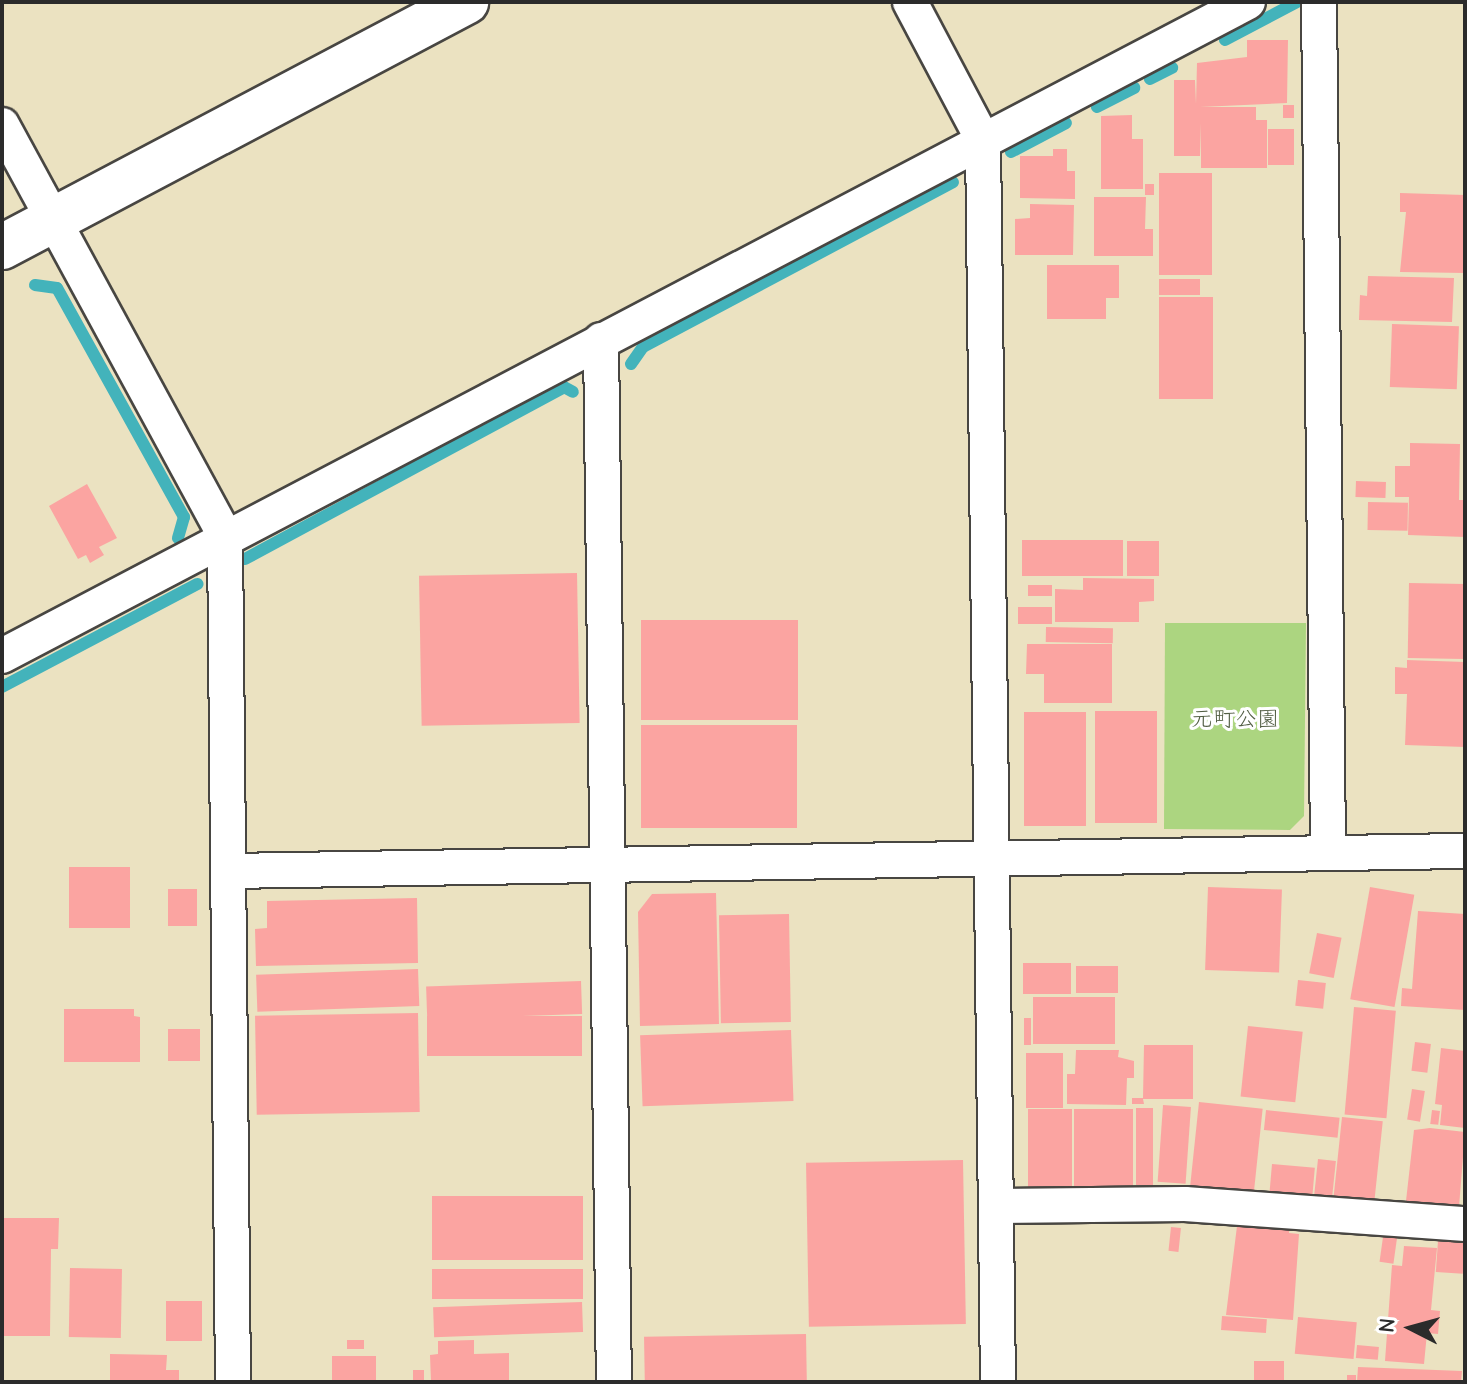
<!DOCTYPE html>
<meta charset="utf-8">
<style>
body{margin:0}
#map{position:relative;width:1467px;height:1384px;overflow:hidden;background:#ebe2c1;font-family:"Comic Neue","Klee One",sans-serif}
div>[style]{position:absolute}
.green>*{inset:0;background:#acd580}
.stream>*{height:12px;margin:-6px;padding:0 6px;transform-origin:6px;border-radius:6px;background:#43b3bb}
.building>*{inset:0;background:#fba4a1;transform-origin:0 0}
.roads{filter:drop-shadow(2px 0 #484642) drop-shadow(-2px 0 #484642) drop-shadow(0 2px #484642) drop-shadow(0 -2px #484642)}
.street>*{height:34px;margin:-17px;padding:0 17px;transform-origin:17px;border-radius:17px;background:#fff}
.secondary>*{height:44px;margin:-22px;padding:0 22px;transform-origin:22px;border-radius:22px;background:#fff}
span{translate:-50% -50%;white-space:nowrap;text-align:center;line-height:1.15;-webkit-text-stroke:6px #fff;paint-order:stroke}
.park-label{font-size:22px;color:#525e44}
.frame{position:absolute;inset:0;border:4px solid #2b2b2b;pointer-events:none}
.north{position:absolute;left:1371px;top:1288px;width:80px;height:80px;-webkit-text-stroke:6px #fff;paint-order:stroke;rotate:276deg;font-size:22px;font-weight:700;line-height:32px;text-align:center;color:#2b2b2b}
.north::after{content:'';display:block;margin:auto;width:28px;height:36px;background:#2b2b2b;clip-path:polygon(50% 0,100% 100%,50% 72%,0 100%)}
</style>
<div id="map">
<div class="green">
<div style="clip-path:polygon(1165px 623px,1306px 623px,1304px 816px,1290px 830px,1164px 829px)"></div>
</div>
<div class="stream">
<div style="left:1225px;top:40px;width:81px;rotate:-27.8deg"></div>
<div style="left:1150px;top:79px;width:25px;rotate:-27deg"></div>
<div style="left:1097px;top:107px;width:42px;rotate:-27.2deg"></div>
<div style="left:1011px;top:152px;width:62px;rotate:-27.8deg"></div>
<div style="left:35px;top:285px;width:22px;rotate:8deg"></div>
<div style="left:57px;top:288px;width:262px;rotate:61deg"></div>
<div style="left:184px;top:517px;width:22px;rotate:106deg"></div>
<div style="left:631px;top:364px;width:21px;rotate:-55deg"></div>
<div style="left:643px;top:347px;width:351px;rotate:-28deg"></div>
<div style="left:245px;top:559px;width:362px;rotate:-28.3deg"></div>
<div style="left:564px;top:387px;width:10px;rotate:29deg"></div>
<div style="left:2px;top:687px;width:221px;rotate:-27.8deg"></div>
</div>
<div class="building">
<div style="clip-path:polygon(1247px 40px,1288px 40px,1287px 103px,1200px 107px,1256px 107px,1256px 120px,1267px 120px,1267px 168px,1201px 168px,1201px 123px,1200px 156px,1174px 156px,1174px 80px,1195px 80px,1196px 104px,1197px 63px,1247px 57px)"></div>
<div style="left:1283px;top:105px;width:11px;height:13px"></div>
<div style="clip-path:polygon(1132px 115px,1132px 139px,1143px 139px,1143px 189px,1101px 189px,1101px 116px)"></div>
<div style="left:1268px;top:129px;width:26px;height:36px"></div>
<div style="clip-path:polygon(1053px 149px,1067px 149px,1067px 171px,1075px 171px,1075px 199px,1020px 198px,1020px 156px,1053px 156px)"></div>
<div style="left:1159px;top:173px;width:53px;height:102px"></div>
<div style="left:1145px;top:184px;width:9px;height:11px"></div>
<div style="clip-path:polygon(1400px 193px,1465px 195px,1465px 273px,1400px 272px,1406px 212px,1400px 212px)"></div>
<div style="clip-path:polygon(1094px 197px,1146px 197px,1145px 229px,1153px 229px,1153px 256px,1094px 256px)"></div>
<div style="clip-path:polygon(1030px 204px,1074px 205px,1073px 255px,1015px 255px,1015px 219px,1030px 218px)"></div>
<div style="clip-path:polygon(1047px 265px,1119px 265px,1119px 298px,1106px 298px,1106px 319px,1047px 319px)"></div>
<div style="clip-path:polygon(1368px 276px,1454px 278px,1452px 322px,1359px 320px,1360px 295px,1367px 296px)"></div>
<div style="left:1159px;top:279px;width:41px;height:16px"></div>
<div style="left:1159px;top:297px;width:54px;height:102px"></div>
<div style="left:1392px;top:324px;width:67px;height:63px;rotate:2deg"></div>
<div style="clip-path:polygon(1410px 443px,1460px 444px,1459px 500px,1465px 500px,1465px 537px,1408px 535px,1409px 497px,1395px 497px,1395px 466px,1410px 466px)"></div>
<div style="left:1356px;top:481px;width:30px;height:16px;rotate:2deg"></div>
<div style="clip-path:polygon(87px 484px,117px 538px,99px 547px,104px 555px,90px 563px,86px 555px,78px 559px,49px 506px)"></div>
<div style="left:1368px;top:502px;width:40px;height:28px;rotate:1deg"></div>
<div style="left:1022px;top:540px;width:101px;height:36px"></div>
<div style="left:1127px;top:541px;width:32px;height:35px"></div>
<div style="left:577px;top:573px;width:150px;height:158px;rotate:89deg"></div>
<div style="clip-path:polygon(1083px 578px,1154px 579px,1154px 601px,1139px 602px,1139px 622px,1055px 622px,1055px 589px,1083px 590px)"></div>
<div style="left:1409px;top:583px;width:56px;height:75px;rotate:1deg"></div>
<div style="left:1028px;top:585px;width:24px;height:11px"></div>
<div style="left:1018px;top:607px;width:34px;height:17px"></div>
<div style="left:641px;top:620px;width:157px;height:100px"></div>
<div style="left:1046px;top:627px;width:67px;height:15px;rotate:1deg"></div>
<div style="clip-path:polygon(1027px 644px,1112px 644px,1112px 703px,1044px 703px,1044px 674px,1026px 674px)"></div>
<div style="clip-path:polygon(1407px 660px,1465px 662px,1465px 747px,1405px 745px,1407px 694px,1395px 694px,1395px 667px,1407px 668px)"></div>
<div style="left:1095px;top:711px;width:62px;height:112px"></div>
<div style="left:1024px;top:712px;width:62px;height:114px"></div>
<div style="left:641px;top:725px;width:156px;height:103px"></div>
<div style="left:69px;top:867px;width:61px;height:61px"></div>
<div style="left:1208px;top:887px;width:74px;height:83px;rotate:2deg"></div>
<div style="left:1370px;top:887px;width:45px;height:114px;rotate:10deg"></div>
<div style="left:197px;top:889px;width:37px;height:29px;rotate:90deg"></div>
<div style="clip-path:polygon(716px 893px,719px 1024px,640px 1026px,638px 912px,652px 894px)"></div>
<div style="clip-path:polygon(417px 898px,418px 963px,256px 966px,255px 929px,267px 928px,267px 901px)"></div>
<div style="clip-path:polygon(1418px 911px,1465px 914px,1465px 1010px,1401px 1006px,1402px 988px,1412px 989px)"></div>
<div style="left:789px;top:914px;width:108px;height:70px;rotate:89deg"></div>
<div style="left:1317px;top:933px;width:25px;height:41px;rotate:11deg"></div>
<div style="left:1023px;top:963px;width:48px;height:31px"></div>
<div style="left:1076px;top:966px;width:42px;height:27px"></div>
<div style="left:418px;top:969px;width:37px;height:162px;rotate:88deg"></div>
<div style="left:1298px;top:980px;width:28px;height:26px;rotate:6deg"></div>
<div style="left:581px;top:981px;width:33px;height:155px;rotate:88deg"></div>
<div style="left:1033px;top:997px;width:82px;height:47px"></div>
<div style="left:1354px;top:1007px;width:42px;height:108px;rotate:5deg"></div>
<div style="clip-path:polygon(64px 1009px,134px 1009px,134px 1016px,140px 1017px,140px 1062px,64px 1062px)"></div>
<div style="left:418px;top:1013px;width:99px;height:163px;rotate:89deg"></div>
<div style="left:582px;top:1016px;width:40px;height:155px;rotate:90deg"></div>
<div style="left:1024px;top:1018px;width:7px;height:27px"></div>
<div style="left:1248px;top:1026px;width:55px;height:71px;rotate:6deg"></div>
<div style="left:168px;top:1029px;width:32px;height:32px"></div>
<div style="left:791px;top:1030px;width:71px;height:151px;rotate:88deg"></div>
<div style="left:1415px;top:1042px;width:16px;height:29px;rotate:7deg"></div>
<div style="clip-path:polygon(1144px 1045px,1193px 1045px,1193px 1099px,1143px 1099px,1144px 1104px,1132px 1104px,1132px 1098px,1143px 1098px)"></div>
<div style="clip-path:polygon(1441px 1048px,1465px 1051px,1465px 1128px,1440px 1125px,1442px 1105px,1435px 1104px)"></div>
<div style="clip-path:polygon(1076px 1050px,1119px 1050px,1118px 1057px,1134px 1061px,1134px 1078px,1127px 1078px,1126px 1105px,1067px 1104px,1067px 1074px,1075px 1074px)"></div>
<div style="left:1026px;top:1053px;width:37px;height:55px"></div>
<div style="left:1412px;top:1089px;width:13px;height:31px;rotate:9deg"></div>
<div style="left:1199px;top:1102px;width:64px;height:87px;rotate:6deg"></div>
<div style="left:1163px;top:1105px;width:28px;height:77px;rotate:4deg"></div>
<div style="left:1136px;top:1108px;width:17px;height:77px"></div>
<div style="left:1072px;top:1109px;width:78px;height:44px;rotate:90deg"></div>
<div style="left:1074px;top:1109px;width:59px;height:81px"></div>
<div style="left:1266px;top:1110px;width:74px;height:20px;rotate:6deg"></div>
<div style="left:1432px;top:1110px;width:8px;height:14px;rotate:7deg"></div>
<div style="left:1342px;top:1117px;width:41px;height:84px;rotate:6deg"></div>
<div style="clip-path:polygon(1430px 1128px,1465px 1132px,1459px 1207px,1406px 1201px,1414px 1130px)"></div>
<div style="left:1318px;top:1159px;width:18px;height:41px;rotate:6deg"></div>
<div style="left:963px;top:1160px;width:164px;height:157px;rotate:89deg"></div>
<div style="left:1272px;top:1164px;width:43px;height:32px;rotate:5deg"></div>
<div style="left:583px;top:1196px;width:64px;height:151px;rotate:90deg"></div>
<div style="clip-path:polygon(2px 1218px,59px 1218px,58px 1249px,51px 1249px,50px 1336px,2px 1336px)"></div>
<div style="clip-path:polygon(1238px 1218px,1290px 1222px,1289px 1233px,1299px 1234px,1293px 1320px,1226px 1315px)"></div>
<div style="left:1171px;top:1227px;width:10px;height:24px;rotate:6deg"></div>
<div style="left:1384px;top:1230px;width:14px;height:32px;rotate:8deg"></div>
<div style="left:1438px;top:1241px;width:27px;height:31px;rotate:4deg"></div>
<div style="clip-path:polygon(1404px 1246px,1437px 1248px,1431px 1310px,1440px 1311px,1438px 1334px,1427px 1333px,1424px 1364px,1385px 1361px,1392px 1265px,1402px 1266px)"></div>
<div style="left:70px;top:1268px;width:52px;height:69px;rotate:1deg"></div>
<div style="left:583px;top:1269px;width:30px;height:151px;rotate:90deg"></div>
<div style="left:166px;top:1301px;width:36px;height:40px"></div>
<div style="left:582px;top:1302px;width:30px;height:149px;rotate:88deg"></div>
<div style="left:1222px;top:1316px;width:45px;height:14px;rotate:4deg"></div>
<div style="left:1298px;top:1317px;width:59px;height:37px;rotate:5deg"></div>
<div style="left:806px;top:1334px;width:48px;height:162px;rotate:89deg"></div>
<div style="left:347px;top:1340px;width:17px;height:9px"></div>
<div style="clip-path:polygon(474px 1340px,474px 1354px,509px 1353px,509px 1382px,431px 1382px,430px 1355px,438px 1354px,438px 1341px)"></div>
<div style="left:1357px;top:1345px;width:22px;height:13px;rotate:5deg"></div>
<div style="clip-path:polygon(110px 1354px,167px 1355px,166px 1370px,179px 1370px,179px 1382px,110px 1382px)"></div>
<div style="left:332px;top:1356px;width:44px;height:26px"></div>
<div style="left:1284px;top:1361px;width:21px;height:30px;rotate:90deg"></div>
<div style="clip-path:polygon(1358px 1367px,1462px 1371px,1461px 1382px,1357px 1382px)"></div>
<div style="left:413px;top:1370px;width:11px;height:12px"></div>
<div style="left:1347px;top:1375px;width:9px;height:7px"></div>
</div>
<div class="roads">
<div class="street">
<div style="left:910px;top:2px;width:156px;rotate:62.1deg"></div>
<div style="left:983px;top:140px;width:1242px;rotate:89.31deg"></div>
<div style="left:1319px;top:2px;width:848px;rotate:89.39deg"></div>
<div style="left:2px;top:125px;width:468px;rotate:61.5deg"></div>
<div style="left:225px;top:536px;width:846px;rotate:89.46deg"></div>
<div style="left:601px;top:340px;width:1042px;rotate:89.29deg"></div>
<div style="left:2px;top:656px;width:1407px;rotate:-27.69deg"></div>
<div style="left:229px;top:871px;width:1236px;rotate:-0.93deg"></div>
<div style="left:998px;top:1206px;width:187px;rotate:-0.6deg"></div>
<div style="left:1185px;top:1204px;width:281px;rotate:4.1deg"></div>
</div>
<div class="secondary">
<div style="left:2px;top:247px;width:525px;rotate:-27.83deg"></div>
</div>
</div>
<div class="park-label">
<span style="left:1235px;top:720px">元町公園</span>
</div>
<div class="frame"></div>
<div class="north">N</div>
</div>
